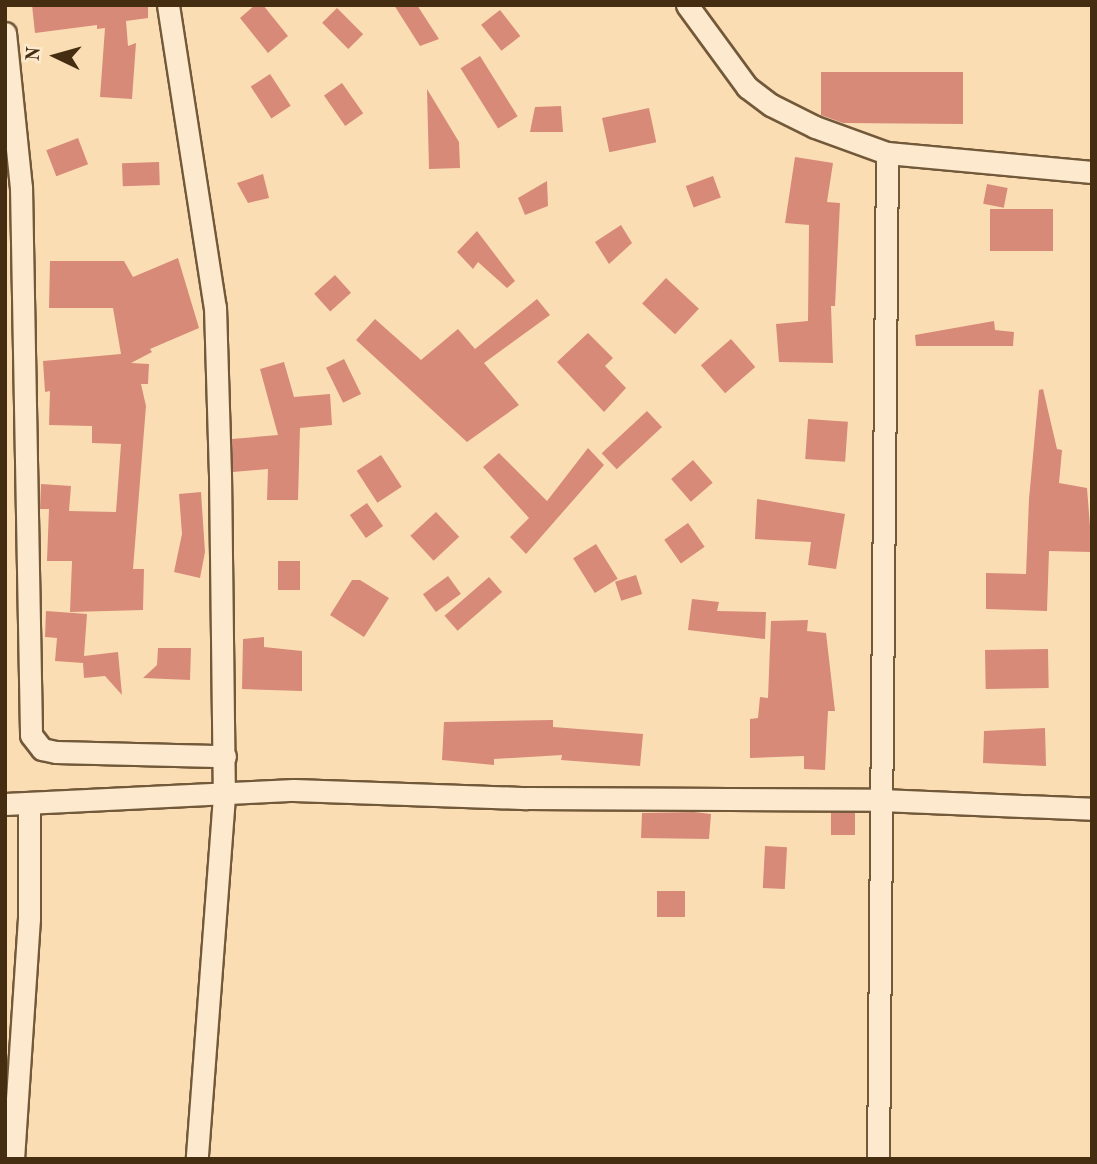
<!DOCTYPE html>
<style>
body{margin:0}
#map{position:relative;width:1097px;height:1164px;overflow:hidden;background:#fbddb4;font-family:"Old Standard TT",serif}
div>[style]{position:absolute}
.building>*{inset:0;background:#d78a78;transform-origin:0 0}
.roads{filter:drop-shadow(2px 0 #72593a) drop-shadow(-2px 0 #72593a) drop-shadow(0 2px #72593a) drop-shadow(0 -2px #72593a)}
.minor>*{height:21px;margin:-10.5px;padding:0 10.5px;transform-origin:10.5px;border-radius:10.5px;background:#fce9ce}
span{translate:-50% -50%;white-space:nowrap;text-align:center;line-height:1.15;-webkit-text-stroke:5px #fce9ce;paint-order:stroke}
.frame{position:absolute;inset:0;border:7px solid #442d11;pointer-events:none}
.north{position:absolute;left:21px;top:21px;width:70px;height:70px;-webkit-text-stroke:5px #fce9ce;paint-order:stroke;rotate:275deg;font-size:19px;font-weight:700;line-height:28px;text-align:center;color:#442d11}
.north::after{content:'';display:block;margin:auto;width:24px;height:32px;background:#442d11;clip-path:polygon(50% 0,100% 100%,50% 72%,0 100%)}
</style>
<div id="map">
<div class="building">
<div style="clip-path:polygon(32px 5px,148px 5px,148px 18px,126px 21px,128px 46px,136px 43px,132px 99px,100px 97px,105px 28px,97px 29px,97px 25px,35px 33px)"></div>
<div style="clip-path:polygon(255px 5px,263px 5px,288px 36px,268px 53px,240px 18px)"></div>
<div style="clip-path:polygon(394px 5px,417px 5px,439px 39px,420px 46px)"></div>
<div style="left:337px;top:8px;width:37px;height:21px;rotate:45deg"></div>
<div style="left:500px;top:10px;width:33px;height:24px;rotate:52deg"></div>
<div style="left:480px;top:56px;width:71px;height:23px;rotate:58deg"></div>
<div style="clip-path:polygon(821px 72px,963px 72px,963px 124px,843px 123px,821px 115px)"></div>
<div style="left:270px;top:74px;width:38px;height:23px;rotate:57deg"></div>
<div style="left:342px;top:83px;width:37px;height:22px;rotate:55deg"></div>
<div style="clip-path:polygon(427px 89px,459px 142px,460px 168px,429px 169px)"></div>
<div style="clip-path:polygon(561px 106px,563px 132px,530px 132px,535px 107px)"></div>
<div style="left:649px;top:108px;width:35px;height:48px;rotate:78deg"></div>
<div style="left:78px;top:138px;width:28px;height:34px;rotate:69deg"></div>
<div style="clip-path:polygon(795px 157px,833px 163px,827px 202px,840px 203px,835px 306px,831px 306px,833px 363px,779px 362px,776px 324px,808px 321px,809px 225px,785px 223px)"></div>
<div style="left:159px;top:162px;width:23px;height:37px;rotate:88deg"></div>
<div style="clip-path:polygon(263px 174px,269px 198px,248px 203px,237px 183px)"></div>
<div style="left:713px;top:176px;width:23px;height:29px;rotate:70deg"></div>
<div style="clip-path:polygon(547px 181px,548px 206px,525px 215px,518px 198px)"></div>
<div style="left:987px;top:184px;width:21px;height:20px;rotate:11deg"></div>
<div style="left:990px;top:209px;width:63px;height:42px"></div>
<div style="clip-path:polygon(621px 225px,632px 243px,609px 264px,595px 242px)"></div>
<div style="clip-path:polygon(477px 231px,515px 281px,507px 288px,478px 262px,473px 269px,457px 252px)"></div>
<div style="clip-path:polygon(178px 258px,199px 328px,150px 349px,152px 352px,131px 363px,149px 364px,148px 384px,141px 384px,146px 406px,133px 569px,144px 569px,143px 610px,70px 612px,72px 561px,47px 561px,49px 509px,40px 509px,41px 484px,71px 486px,69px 511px,116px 512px,121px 444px,92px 443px,92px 426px,49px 425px,50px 391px,45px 392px,43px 361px,121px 354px,113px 308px,49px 308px,50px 261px,124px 261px,133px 277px)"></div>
<div style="left:335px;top:275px;width:24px;height:28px;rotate:48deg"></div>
<div style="left:666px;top:278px;width:45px;height:35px;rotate:43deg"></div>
<div style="clip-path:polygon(537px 299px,550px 315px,484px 363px,519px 405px,467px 442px,356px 340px,375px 319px,421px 360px,458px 329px,475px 349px)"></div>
<div style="clip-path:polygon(994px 321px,995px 330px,1014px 332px,1013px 346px,916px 346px,915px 335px)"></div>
<div style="clip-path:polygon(588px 333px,613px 358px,605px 366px,626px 388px,604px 412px,557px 362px)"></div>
<div style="left:731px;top:339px;width:37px;height:40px;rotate:49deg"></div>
<div style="left:344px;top:359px;width:39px;height:20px;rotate:64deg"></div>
<div style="clip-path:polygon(284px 362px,294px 397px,330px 394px,332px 425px,300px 428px,298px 500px,267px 500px,268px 469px,233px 472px,232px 439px,278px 435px,260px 369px)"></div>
<div style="clip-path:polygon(1043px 389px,1057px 449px,1062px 450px,1059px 483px,1087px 488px,1092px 552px,1049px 551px,1047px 611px,986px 609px,986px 573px,1026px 574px,1029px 499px,1039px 390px)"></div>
<div style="left:647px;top:411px;width:22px;height:62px;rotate:47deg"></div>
<div style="left:808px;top:419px;width:40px;height:40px;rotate:4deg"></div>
<div style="clip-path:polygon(588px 448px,604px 465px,526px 554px,510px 537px,529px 518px,483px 467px,499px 453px,547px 501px)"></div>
<div style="left:381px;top:455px;width:38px;height:29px;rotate:57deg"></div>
<div style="left:693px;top:460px;width:30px;height:29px;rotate:49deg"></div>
<div style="clip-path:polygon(201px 492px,205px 552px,200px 578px,174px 572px,182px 534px,179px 494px)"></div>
<div style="clip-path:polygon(757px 499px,845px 514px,836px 569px,808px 565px,811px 542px,755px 539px)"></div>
<div style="left:367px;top:503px;width:28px;height:21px;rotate:55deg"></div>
<div style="left:436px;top:512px;width:34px;height:35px;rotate:47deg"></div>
<div style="left:688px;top:523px;width:29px;height:29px;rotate:55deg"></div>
<div style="left:596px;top:544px;width:41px;height:27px;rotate:58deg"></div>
<div style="left:278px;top:561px;width:22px;height:29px"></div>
<div style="left:636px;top:575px;width:20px;height:22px;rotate:72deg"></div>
<div style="left:448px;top:576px;width:22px;height:31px;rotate:54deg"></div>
<div style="left:489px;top:577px;width:20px;height:59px;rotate:49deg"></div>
<div style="clip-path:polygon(352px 580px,360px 580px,389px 598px,364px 637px,330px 615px)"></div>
<div style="clip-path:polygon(692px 599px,719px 602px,717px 611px,766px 612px,765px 639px,688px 630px)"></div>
<div style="clip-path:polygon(46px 611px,87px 614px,84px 656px,118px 652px,122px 695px,105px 676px,84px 678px,83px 663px,55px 661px,57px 638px,45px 637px)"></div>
<div style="clip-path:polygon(808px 620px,807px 631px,826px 633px,835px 711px,828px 711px,825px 770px,804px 769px,804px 756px,750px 758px,750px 719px,758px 718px,760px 697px,768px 698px,771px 621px)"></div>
<div style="clip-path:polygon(264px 637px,264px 647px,302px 651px,302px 691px,242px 689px,243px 639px)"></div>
<div style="clip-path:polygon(158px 648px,191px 648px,190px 680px,143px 678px,157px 665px)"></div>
<div style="left:1048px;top:649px;width:39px;height:63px;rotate:89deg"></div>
<div style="clip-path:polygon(553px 720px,553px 727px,643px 734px,640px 766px,561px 760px,562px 755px,494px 759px,494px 765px,442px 760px,444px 722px)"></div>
<div style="clip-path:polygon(1045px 728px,1046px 766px,983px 763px,984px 731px)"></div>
<div style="clip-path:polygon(694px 812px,711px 814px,709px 839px,641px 838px,642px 813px)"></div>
<div style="left:831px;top:813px;width:24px;height:22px"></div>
<div style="left:765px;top:846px;width:22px;height:42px;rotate:3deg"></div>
<div style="left:657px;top:891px;width:28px;height:26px"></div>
</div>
<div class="roads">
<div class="minor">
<div style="left:168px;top:5px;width:306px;rotate:81.2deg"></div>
<div style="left:215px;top:307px;width:167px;rotate:88.3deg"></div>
<div style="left:220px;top:474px;width:322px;rotate:89.3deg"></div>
<div style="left:224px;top:796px;width:364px;rotate:94.3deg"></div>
<div style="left:687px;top:5px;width:102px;rotate:53.8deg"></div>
<div style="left:747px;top:87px;width:30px;rotate:37deg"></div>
<div style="left:771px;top:105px;width:49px;rotate:26.6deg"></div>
<div style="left:815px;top:127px;width:77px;rotate:19.9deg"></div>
<div style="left:887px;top:153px;width:1006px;rotate:90.51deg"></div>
<div style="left:5px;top:33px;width:155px;rotate:84.1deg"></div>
<div style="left:21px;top:187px;width:548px;rotate:88.95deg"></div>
<div style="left:31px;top:735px;width:18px;rotate:52deg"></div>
<div style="left:42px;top:749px;width:14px;rotate:12deg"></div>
<div style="left:56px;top:752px;width:169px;rotate:1.4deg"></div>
<div style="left:887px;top:153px;width:206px;rotate:5.3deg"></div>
<div style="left:5px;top:804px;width:289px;rotate:-2.8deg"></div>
<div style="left:294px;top:790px;width:233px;rotate:2deg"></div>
<div style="left:527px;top:798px;width:354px;rotate:0.3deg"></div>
<div style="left:881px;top:800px;width:211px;rotate:2.4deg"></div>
<div style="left:13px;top:1159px;width:241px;rotate:-86.2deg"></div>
<div style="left:29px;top:919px;width:115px;rotate:-90deg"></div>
</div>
</div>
<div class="frame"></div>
<div class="north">N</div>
</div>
